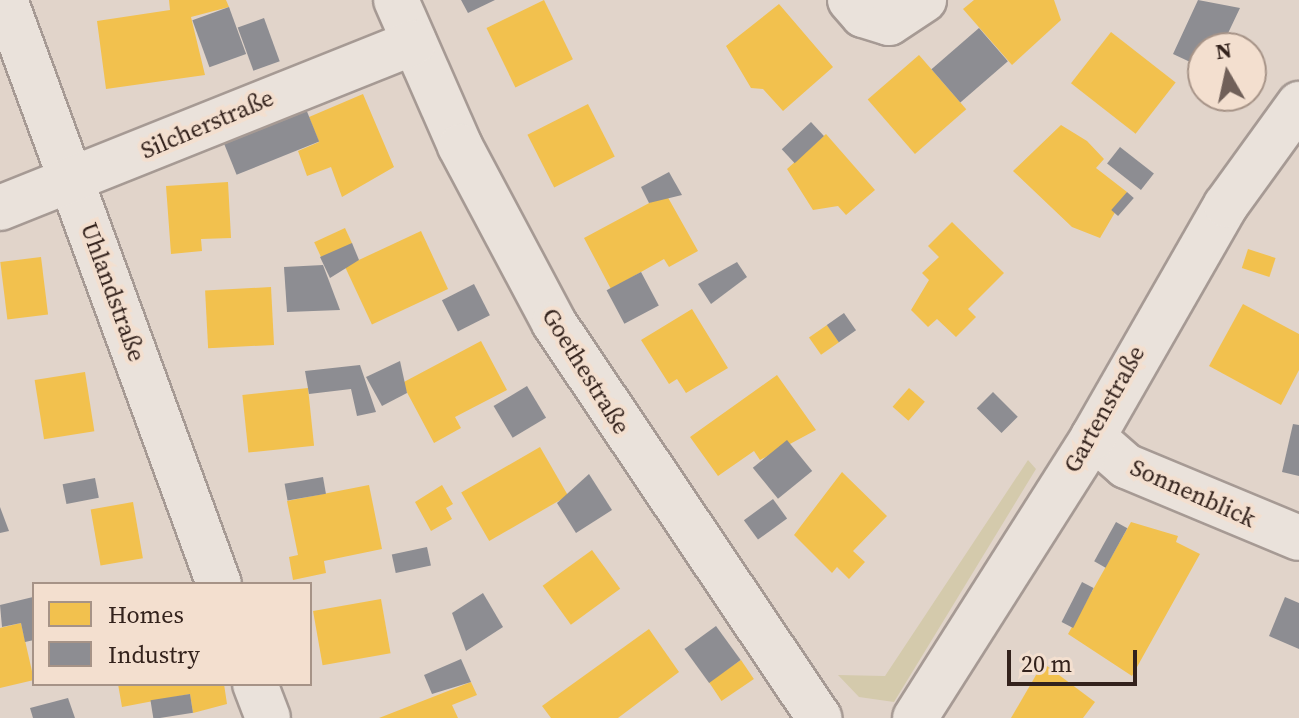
<!DOCTYPE html>
<meta charset="utf-8">
<style>
body{margin:0}
#map{position:relative;width:1299px;height:718px;overflow:hidden;background:#e1d4ca;font-family:"Source Serif 4",serif}
div>[style]{position:absolute}
.green>*{inset:0;background:#d4caac}
.homes>*{inset:0;background:#f2c14e;transform-origin:0 0}
.industry>*{inset:0;background:#8d8d92;transform-origin:0 0}
.roads{filter:drop-shadow(2px 0 #a69a94) drop-shadow(-2px 0 #a69a94) drop-shadow(0 2px #a69a94) drop-shadow(0 -2px #a69a94)}
.minor>*{height:44px;margin:-22px;padding:0 22px;transform-origin:22px;border-radius:22px;background:#eae2db}
span{translate:-50% -50%;white-space:nowrap;text-align:center;line-height:1.15;-webkit-text-stroke:8px #f3dfcf;paint-order:stroke}
.street-label{font-size:24px;color:#33221c}
.legend{position:absolute;left:32px;top:582px;width:280px;height:104px;box-sizing:border-box;background:#f3dfcf;border:2px solid #a69387;margin:0;padding:10px 14px;list-style:none;font-size:24px;color:#33221c}
.legend li{display:flex;align-items:center;gap:16px;height:40px}
.legend b{width:40px;border:2px solid #a69387}
.north{position:absolute;left:1187px;top:32px;width:80px;height:80px;box-sizing:border-box;background:#f3dfcf;border:2px solid #a69387;border-radius:50%;rotate:351deg;font-size:22px;font-weight:700;line-height:32px;text-align:center;color:#33221c}
.north::after{content:'';display:block;margin:auto;width:28px;height:36px;background:#706059;clip-path:polygon(50% 0,100% 100%,50% 72%,0 100%)}
.scale{position:absolute;left:1007px;top:650px;width:130px;height:36px;box-sizing:border-box;border:4px solid #33221c;border-top:0;padding-left:10px;font-size:24px;line-height:28px;white-space:nowrap;color:#33221c;-webkit-text-stroke:6px #f3dfcf;paint-order:stroke}
</style>
<div id="map">
<div class="green">
<div style="clip-path:polygon(1028px 460px,1036px 469px,894px 702px,859px 697px,838px 675px,885px 676px)"></div>
</div>
<div class="homes">
<div style="clip-path:polygon(169px 0,226px 0,229px 7px,191px 17px,205px 75px,106px 89px,97px 21px,170px 10px)"></div>
<div style="left:544px;top:0;width:66px;height:64px;rotate:64deg"></div>
<div style="clip-path:polygon(974px 0,1054px 0,1061px 20px,1012px 65px,963px 9px)"></div>
<div style="clip-path:polygon(779px 4px,833px 67px,783px 111px,763px 89px,751px 88px,726px 46px)"></div>
<div style="left:1111px;top:32px;width:82px;height:65px;rotate:38deg"></div>
<div style="left:919px;top:55px;width:72px;height:68px;rotate:49deg"></div>
<div style="clip-path:polygon(363px 94px,394px 167px,342px 197px,331px 167px,307px 176px,298px 151px,319px 142px,309px 117px)"></div>
<div style="left:588px;top:104px;width:59px;height:68px;rotate:63deg"></div>
<div style="clip-path:polygon(1061px 125px,1087px 141px,1104px 159px,1096px 168px,1127px 192px,1100px 238px,1072px 227px,1013px 171px)"></div>
<div style="clip-path:polygon(826px 134px,875px 190px,846px 215px,838px 206px,813px 210px,787px 169px)"></div>
<div style="clip-path:polygon(228px 182px,231px 238px,201px 239px,202px 251px,171px 254px,166px 186px)"></div>
<div style="clip-path:polygon(666px 194px,698px 251px,669px 267px,664px 259px,611px 289px,584px 238px)"></div>
<div style="clip-path:polygon(952px 222px,1004px 273px,968px 309px,976px 317px,956px 337px,937px 319px,928px 327px,911px 310px,929px 280px,922px 273px,939px 257px,928px 246px)"></div>
<div style="left:345px;top:228px;width:17px;height:34px;rotate:65deg"></div>
<div style="left:421px;top:231px;width:64px;height:84px;rotate:65deg"></div>
<div style="left:1248px;top:249px;width:29px;height:20px;rotate:18deg"></div>
<div style="left:41px;top:257px;width:58px;height:41px;rotate:83deg"></div>
<div style="left:271px;top:287px;width:58px;height:66px;rotate:87deg"></div>
<div style="clip-path:polygon(1243px 304px,1299px 334px,1299px 370px,1281px 405px,1209px 366px)"></div>
<div style="clip-path:polygon(692px 309px,728px 368px,686px 393px,677px 379px,669px 384px,641px 340px)"></div>
<div style="left:827px;top:325px;width:21px;height:22px;rotate:55deg"></div>
<div style="clip-path:polygon(481px 341px,507px 390px,455px 417px,461px 428px,434px 443px,402px 383px)"></div>
<div style="left:85px;top:372px;width:60px;height:51px;rotate:81deg"></div>
<div style="clip-path:polygon(777px 375px,816px 430px,760px 460px,754px 451px,718px 476px,690px 437px)"></div>
<div style="left:308px;top:388px;width:58px;height:66px;rotate:84deg"></div>
<div style="left:909px;top:388px;width:21px;height:25px;rotate:41deg"></div>
<div style="left:540px;top:447px;width:56px;height:91px;rotate:60deg"></div>
<div style="clip-path:polygon(842px 472px,887px 516px,853px 551px,865px 562px,849px 579px,837px 567px,832px 573px,794px 535px)"></div>
<div style="clip-path:polygon(369px 485px,382px 549px,324px 561px,326px 573px,293px 580px,289px 557px,298px 555px,287px 501px)"></div>
<div style="clip-path:polygon(442px 485px,453px 504px,446px 508px,452px 519px,431px 531px,415px 502px)"></div>
<div style="left:133px;top:502px;width:57px;height:43px;rotate:80deg"></div>
<div style="clip-path:polygon(1131px 522px,1178px 536px,1176px 542px,1200px 554px,1132px 676px,1068px 634px)"></div>
<div style="left:592px;top:550px;width:48px;height:61px;rotate:54deg"></div>
<div style="left:381px;top:599px;width:55px;height:69px;rotate:80deg"></div>
<div style="clip-path:polygon(21px 623px,34px 680px,0 688px,0 628px)"></div>
<div style="clip-path:polygon(649px 629px,679px 672px,618px 718px,551px 718px,542px 706px)"></div>
<div style="left:741px;top:660px;width:23px;height:39px;rotate:56deg"></div>
<div style="clip-path:polygon(1043px 663px,1095px 702px,1083px 718px,1011px 718px)"></div>
<div style="clip-path:polygon(471px 682px,477px 695px,452px 705px,458px 718px,379px 718px)"></div>
<div style="clip-path:polygon(118px 684px,224px 684px,227px 704px,193px 713px,190px 694px,122px 707px)"></div>
</div>
<div class="industry">
<div style="clip-path:polygon(461px 0,495px 0,468px 13px)"></div>
<div style="clip-path:polygon(1198px 0,1240px 8px,1221px 48px,1203px 48px,1203px 68px,1173px 54px)"></div>
<div style="left:229px;top:7px;width:50px;height:39px;rotate:70deg"></div>
<div style="left:264px;top:18px;width:46px;height:28px;rotate:70deg"></div>
<div style="left:979px;top:28px;width:44px;height:63px;rotate:49deg"></div>
<div style="left:306px;top:109px;width:35px;height:89px;rotate:68deg"></div>
<div style="left:811px;top:122px;width:19px;height:40px;rotate:47deg"></div>
<div style="left:1120px;top:147px;width:43px;height:21px;rotate:38deg"></div>
<div style="clip-path:polygon(669px 172px,682px 195px,649px 203px,641px 187px)"></div>
<div style="left:1127px;top:192px;width:9px;height:24px;rotate:41deg"></div>
<div style="clip-path:polygon(352px 243px,359px 260px,330px 278px,320px 257px)"></div>
<div style="clip-path:polygon(737px 262px,747px 277px,711px 304px,698px 284px)"></div>
<div style="clip-path:polygon(323px 265px,340px 310px,287px 312px,284px 267px)"></div>
<div style="left:641px;top:272px;width:38px;height:39px;rotate:62deg"></div>
<div style="left:474px;top:284px;width:35px;height:36px;rotate:63deg"></div>
<div style="left:844px;top:313px;width:21px;height:21px;rotate:55deg"></div>
<div style="clip-path:polygon(400px 361px,407px 393px,382px 406px,366px 377px)"></div>
<div style="clip-path:polygon(360px 365px,376px 412px,357px 416px,351px 389px,309px 394px,305px 371px)"></div>
<div style="left:527px;top:386px;width:37px;height:39px;rotate:59deg"></div>
<div style="left:993px;top:392px;width:35px;height:23px;rotate:45deg"></div>
<div style="clip-path:polygon(1293px 424px,1299px 425px,1299px 476px,1282px 472px)"></div>
<div style="left:787px;top:440px;width:40px;height:44px;rotate:51deg"></div>
<div style="clip-path:polygon(589px 474px,612px 510px,576px 533px,557px 503px)"></div>
<div style="left:323px;top:477px;width:17px;height:39px;rotate:80deg"></div>
<div style="left:95px;top:478px;width:20px;height:33px;rotate:79deg"></div>
<div style="left:773px;top:499px;width:24px;height:36px;rotate:54deg"></div>
<div style="clip-path:polygon(0 507px,9px 531px,0 533px)"></div>
<div style="left:1116px;top:522px;width:13px;height:45px;rotate:29deg"></div>
<div style="left:427px;top:547px;width:19px;height:36px;rotate:78deg"></div>
<div style="left:1082px;top:582px;width:13px;height:45px;rotate:27deg"></div>
<div style="clip-path:polygon(483px 593px,503px 627px,466px 651px,452px 613px)"></div>
<div style="clip-path:polygon(33px 597px,34px 640px,25px 642px,21px 623px,2px 627px,0 605px)"></div>
<div style="clip-path:polygon(1285px 597px,1299px 603px,1299px 649px,1269px 636px)"></div>
<div style="left:716px;top:626px;width:42px;height:39px;rotate:54deg"></div>
<div style="clip-path:polygon(461px 659px,471px 682px,432px 694px,424px 675px)"></div>
<div style="left:190px;top:694px;width:19px;height:40px;rotate:81deg"></div>
<div style="clip-path:polygon(68px 698px,75px 718px,33px 718px,30px 708px)"></div>
</div>
<div class="roads">
<div class="minor">
<div style="left:5px;top:0;width:622px;rotate:69.88deg"></div>
<div style="left:396px;top:0;width:159px;rotate:66.3deg"></div>
<div style="left:460px;top:146px;width:200px;rotate:62deg"></div>
<div style="left:554px;top:323px;width:476px;rotate:56.1deg"></div>
<div style="left:850px;top:0;width:20px;rotate:49deg"></div>
<div style="left:863px;top:15px;width:27px;rotate:17deg"></div>
<div style="left:889px;top:23px;width:42px;rotate:-33.3deg"></div>
<div style="left:0;top:208px;width:446px;rotate:-21.8deg"></div>
<div style="left:1093px;top:437px;width:44px;rotate:41.3deg"></div>
<div style="left:1126px;top:466px;width:187px;rotate:22.6deg"></div>
<div style="left:255px;top:684px;width:36px;rotate:69deg"></div>
<div style="left:915px;top:718px;width:333px;rotate:-57.6deg"></div>
<div style="left:1093px;top:437px;width:267px;rotate:-60.2deg"></div>
<div style="left:1226px;top:205px;width:125px;rotate:-54.1deg"></div>
</div>
</div>
<div class="street-label">
<span style="left:207px;top:124px;rotate:-23deg">Silcherstraße</span>
<span style="left:113px;top:292px;rotate:70deg">Uhlandstraße</span>
<span style="left:586px;top:371px;rotate:58deg">Goethestraße</span>
<span style="left:1104px;top:409px;rotate:-61deg">Gartenstraße</span>
<span style="left:1193px;top:493px;rotate:24deg">Sonnenblick</span>
</div>
<ul class="legend">
<li><b style="height:22px;background:#f2c14e"></b>Homes</li>
<li><b style="height:22px;background:#8d8d92"></b>Industry</li>
</ul>
<div class="north">N</div>
<div class="scale">20 m</div>
</div>
